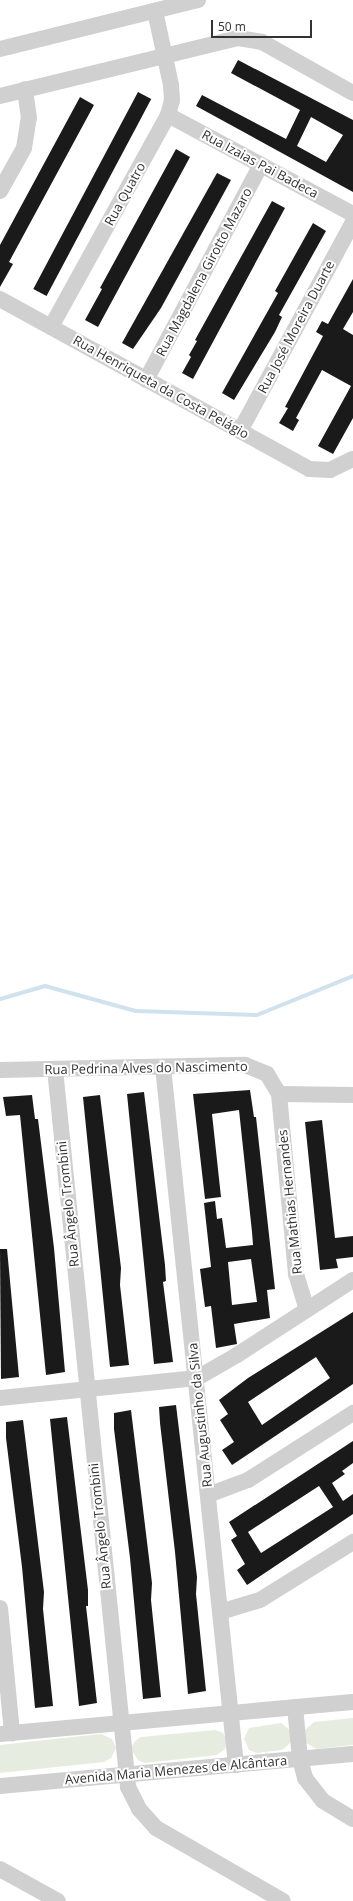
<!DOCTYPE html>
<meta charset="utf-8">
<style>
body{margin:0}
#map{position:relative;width:353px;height:1901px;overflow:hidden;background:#fff;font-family:"Open Sans",sans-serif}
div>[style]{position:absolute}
.green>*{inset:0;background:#e6ecdf}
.stream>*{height:4px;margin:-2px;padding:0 2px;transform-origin:2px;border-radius:2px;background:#cfe2ee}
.building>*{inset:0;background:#1a1a1a;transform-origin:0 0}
.street>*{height:16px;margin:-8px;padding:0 8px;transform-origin:8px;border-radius:8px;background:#d0d0d0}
span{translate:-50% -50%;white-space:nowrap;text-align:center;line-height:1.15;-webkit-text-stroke:4px #fff;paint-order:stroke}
.street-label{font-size:13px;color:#333}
.scale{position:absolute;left:211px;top:20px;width:101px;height:18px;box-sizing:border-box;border:2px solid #333;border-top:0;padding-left:5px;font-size:12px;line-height:14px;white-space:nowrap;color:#333;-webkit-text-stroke:3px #fff;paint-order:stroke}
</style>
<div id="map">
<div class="green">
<div style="clip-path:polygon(353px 1718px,353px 1745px,316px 1749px,305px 1742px,304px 1731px,314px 1722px)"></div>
<div style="clip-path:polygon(281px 1723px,291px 1731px,291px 1741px,288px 1745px,282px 1750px,257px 1753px,249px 1750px,244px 1739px,249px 1728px)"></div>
<div style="clip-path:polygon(215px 1730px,223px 1733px,227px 1741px,225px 1749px,217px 1755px,145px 1763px,138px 1760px,131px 1749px,135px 1741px,141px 1737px)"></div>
<div style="clip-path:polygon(101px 1734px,112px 1739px,116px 1748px,111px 1758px,104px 1762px,0 1773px,0 1745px)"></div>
</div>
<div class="stream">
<div style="left:0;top:999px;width:47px;rotate:-16.1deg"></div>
<div style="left:45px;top:986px;width:94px;rotate:15.4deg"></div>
<div style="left:136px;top:1011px;width:121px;rotate:1.9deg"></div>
<div style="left:257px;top:1015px;width:104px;rotate:-22.1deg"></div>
</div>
<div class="building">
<div style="clip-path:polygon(evenodd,238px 60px,353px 120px,353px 192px,196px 106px,202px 95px,286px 139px,300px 110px,231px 73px,238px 60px,311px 117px,343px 135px,326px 162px,297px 146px,311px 117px)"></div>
<div style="left:138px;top:92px;width:15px;height:223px;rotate:28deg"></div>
<div style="clip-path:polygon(80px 97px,94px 105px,9px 262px,13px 264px,0 287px,0 245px)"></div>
<div style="clip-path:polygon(176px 149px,190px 157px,98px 327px,85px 320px,102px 289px,100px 288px)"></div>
<div style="clip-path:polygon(217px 173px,231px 180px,161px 308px,133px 349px,122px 343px)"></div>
<div style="clip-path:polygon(272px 201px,285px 208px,193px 379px,182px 373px,191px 357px,189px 355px,197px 341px,195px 340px)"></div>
<div style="clip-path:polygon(313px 223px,326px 231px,279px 315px,282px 317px,275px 332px,234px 400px,222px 393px,278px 293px,275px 291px)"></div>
<div style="clip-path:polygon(353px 279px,353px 312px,343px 329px,353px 335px,353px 418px,333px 454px,318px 446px,351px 386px,322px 370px,296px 418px,299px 420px,293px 431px,279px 423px,288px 408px,285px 407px,323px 336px,316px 332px,322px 321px,328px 324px)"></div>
<div style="clip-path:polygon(evenodd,250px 1090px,254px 1117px,256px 1117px,275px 1289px,267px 1290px,270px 1318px,234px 1324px,237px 1344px,216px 1348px,211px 1306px,205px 1307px,200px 1269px,211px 1267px,204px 1203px,215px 1201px,217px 1219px,222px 1218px,226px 1248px,253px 1245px,252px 1232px,239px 1110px,212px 1114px,221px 1197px,205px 1199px,193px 1094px,250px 1090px,251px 1259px,257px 1302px,232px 1305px,228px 1262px,251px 1259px)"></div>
<div style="clip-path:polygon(144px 1092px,165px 1265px,166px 1281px,163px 1282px,173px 1362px,154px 1364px,127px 1094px)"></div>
<div style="clip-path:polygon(32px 1095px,35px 1119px,38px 1119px,54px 1248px,65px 1372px,46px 1375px,20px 1115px,6px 1116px,3px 1097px)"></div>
<div style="clip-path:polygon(100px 1095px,121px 1268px,120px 1285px,129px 1365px,110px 1367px,83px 1097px)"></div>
<div style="clip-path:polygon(322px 1120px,335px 1238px,353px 1236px,353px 1257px,336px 1259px,338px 1268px,320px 1270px,305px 1122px)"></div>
<div style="clip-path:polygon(0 1249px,7px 1249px,19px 1377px,1px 1379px)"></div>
<div style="clip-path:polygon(evenodd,353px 1312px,353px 1384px,232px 1465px,222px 1450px,234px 1442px,220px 1420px,228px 1414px,219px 1400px,248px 1378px,353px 1312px,316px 1357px,330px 1378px,262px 1425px,248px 1402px,316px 1357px)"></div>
<div style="clip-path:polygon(176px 1405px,197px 1577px,196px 1594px,206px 1691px,188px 1694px,175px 1552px,160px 1423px,159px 1407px)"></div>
<div style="clip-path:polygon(131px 1410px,152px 1583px,151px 1600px,161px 1697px,143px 1699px,130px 1558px,114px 1429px,114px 1413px)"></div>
<div style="clip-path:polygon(67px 1417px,88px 1590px,88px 1606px,86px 1606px,97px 1703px,79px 1706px,50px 1419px)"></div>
<div style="clip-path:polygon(23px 1420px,44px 1592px,43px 1609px,53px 1706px,35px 1708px,22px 1567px,6px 1438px,6px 1422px)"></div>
<div style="clip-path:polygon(evenodd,353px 1441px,353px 1463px,342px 1471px,345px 1474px,332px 1483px,343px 1501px,353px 1494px,353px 1514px,247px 1585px,237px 1570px,245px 1564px,231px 1540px,237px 1536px,229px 1522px,353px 1441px,319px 1486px,333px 1507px,261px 1553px,248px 1532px,319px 1486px)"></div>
</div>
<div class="street">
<div style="left:0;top:49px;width:204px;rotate:-13.9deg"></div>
<div style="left:0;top:96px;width:245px;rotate:-13.7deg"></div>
<div style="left:238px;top:38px;width:24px;rotate:9deg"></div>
<div style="left:262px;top:42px;width:104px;rotate:29.3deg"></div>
<div style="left:168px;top:115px;width:210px;rotate:28.2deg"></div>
<div style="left:0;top:191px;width:49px;rotate:-60.8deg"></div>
<div style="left:24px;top:148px;width:30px;rotate:-81deg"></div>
<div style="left:29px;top:118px;width:29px;rotate:-98deg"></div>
<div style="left:0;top:299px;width:353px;rotate:28.8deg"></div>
<div style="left:309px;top:469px;width:21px;rotate:3deg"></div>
<div style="left:330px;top:470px;width:25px;rotate:-26deg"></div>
<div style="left:51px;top:327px;width:242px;rotate:-61.1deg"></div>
<div style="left:168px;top:115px;width:16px;rotate:-75deg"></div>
<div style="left:172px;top:100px;width:15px;rotate:-94deg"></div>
<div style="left:171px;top:85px;width:76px;rotate:-102.2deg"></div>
<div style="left:146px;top:380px;width:244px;rotate:-61.9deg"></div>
<div style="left:240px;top:431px;width:238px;rotate:-61.6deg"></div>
<div style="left:163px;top:1067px;width:702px;rotate:84.03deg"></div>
<div style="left:55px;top:1069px;width:722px;rotate:84.19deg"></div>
<div style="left:128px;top:1787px;width:25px;rotate:63deg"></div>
<div style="left:139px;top:1809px;width:25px;rotate:48deg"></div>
<div style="left:156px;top:1828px;width:146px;rotate:29.9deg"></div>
<div style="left:0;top:1070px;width:245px;rotate:-1.2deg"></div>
<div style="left:245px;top:1065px;width:24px;rotate:22deg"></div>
<div style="left:267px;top:1074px;width:23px;rotate:59deg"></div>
<div style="left:279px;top:1094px;width:181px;rotate:84.6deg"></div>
<div style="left:296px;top:1274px;width:37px;rotate:73deg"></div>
<div style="left:279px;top:1094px;width:74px;rotate:0.8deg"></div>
<div style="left:0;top:1398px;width:198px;rotate:-5.8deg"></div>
<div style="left:197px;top:1378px;width:46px;rotate:-29.9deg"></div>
<div style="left:237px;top:1355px;width:138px;rotate:-32.9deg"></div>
<div style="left:208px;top:1495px;width:43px;rotate:-20.6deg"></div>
<div style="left:248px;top:1480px;width:125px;rotate:-32.5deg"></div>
<div style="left:0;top:1608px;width:126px;rotate:84.5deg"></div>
<div style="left:220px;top:1612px;width:42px;rotate:-16.7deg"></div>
<div style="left:260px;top:1600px;width:110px;rotate:-31.9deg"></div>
<div style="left:295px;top:1707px;width:52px;rotate:84.5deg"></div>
<div style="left:300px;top:1759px;width:20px;rotate:75deg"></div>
<div style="left:305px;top:1778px;width:29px;rotate:52deg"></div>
<div style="left:323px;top:1801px;width:35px;rotate:31deg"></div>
<div style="left:0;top:1734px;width:354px;rotate:-5.2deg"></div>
<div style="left:0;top:1786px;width:354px;rotate:-5.2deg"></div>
<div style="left:0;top:1869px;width:66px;rotate:28.9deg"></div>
</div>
<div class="street-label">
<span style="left:260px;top:164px;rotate:28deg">Rua Izaias Pai Badeca</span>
<span style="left:125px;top:194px;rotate:-61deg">Rua Quatro</span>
<span style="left:204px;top:272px;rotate:-62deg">Rua Magdalena Girotto Mazaro</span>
<span style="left:296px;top:327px;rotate:-62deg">Rua José Moreira Duarte</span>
<span style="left:161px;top:387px;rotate:29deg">Rua Henriqueta da Costa Pelágio</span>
<span style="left:146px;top:1068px;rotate:-1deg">Rua Pedrina Alves do Nascimento</span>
<span style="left:290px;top:1202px;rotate:-96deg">Rua Mathias Hernandes</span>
<span style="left:68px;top:1204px;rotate:-96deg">Rua Ângelo Trombini</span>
<span style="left:200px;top:1415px;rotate:-96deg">Rua Augustinho da Silva</span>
<span style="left:100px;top:1526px;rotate:-96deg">Rua Ângelo Trombini</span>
<span style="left:176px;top:1770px;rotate:-5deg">Avenida Maria Menezes de Alcântara</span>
</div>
<div class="scale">50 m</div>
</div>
